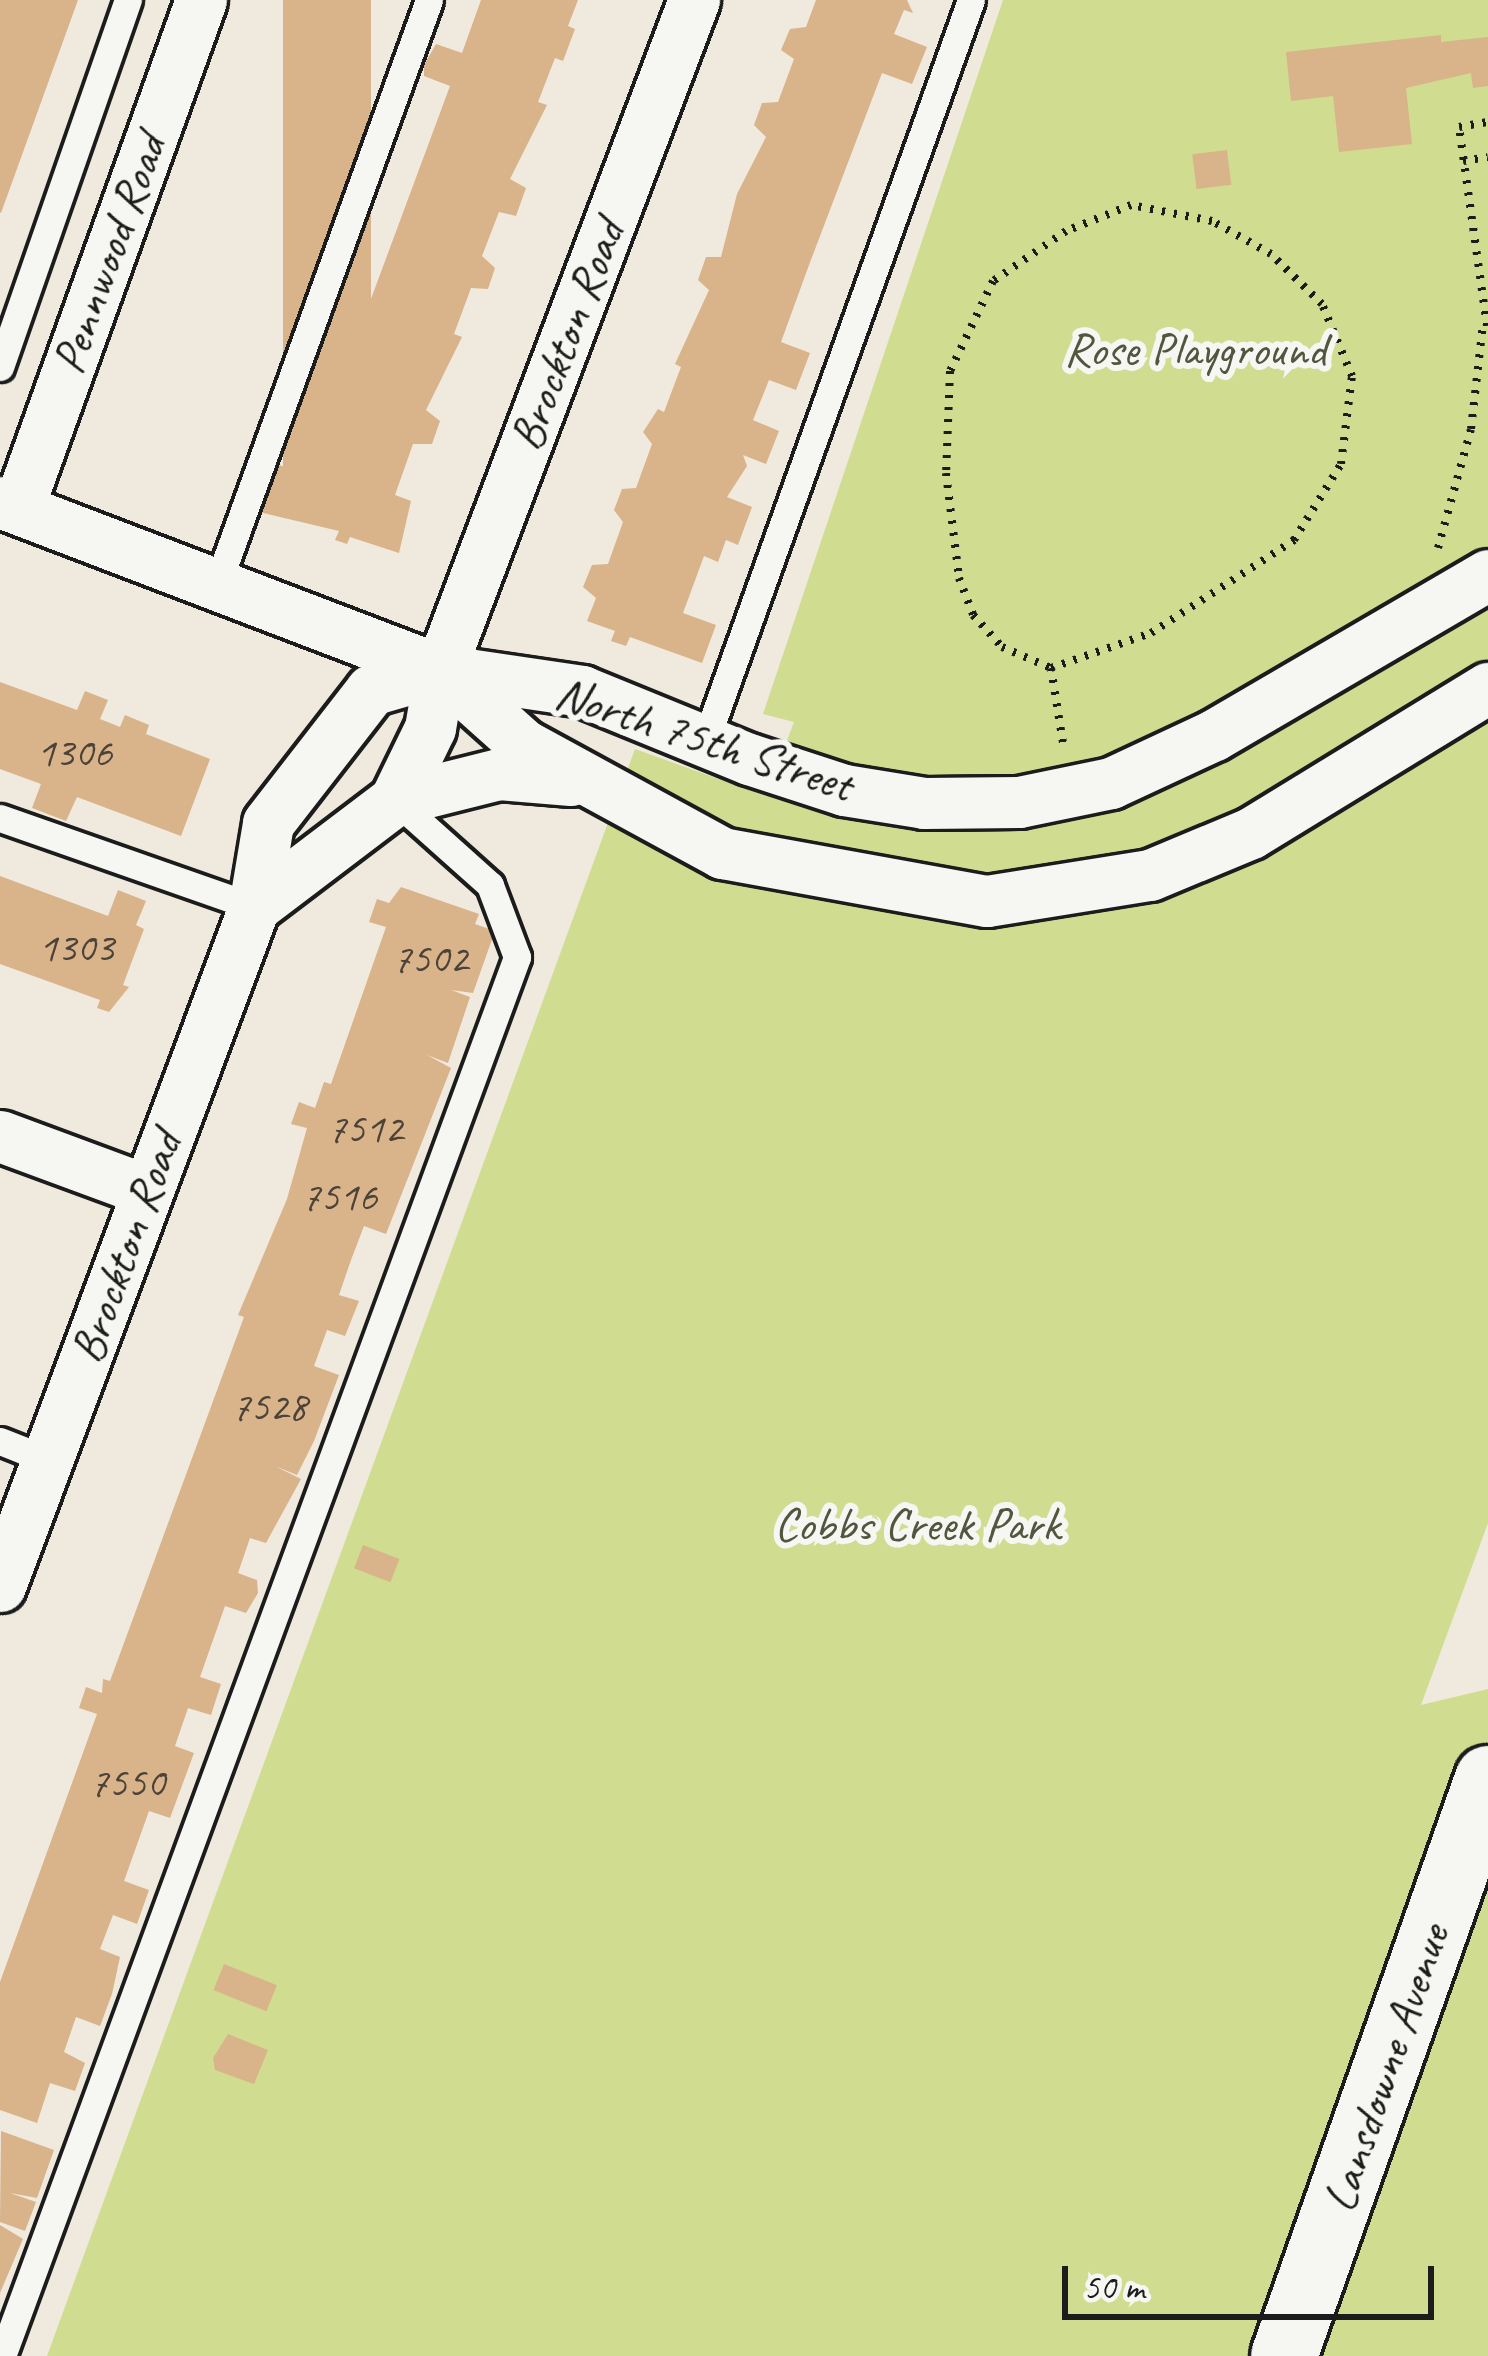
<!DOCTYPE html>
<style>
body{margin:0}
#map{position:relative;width:1488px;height:2356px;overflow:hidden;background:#f0e9dd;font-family:Caveat,sans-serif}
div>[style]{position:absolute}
.green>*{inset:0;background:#d0dc8f}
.building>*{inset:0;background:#d9b38a;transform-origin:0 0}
.path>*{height:8px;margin-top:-4px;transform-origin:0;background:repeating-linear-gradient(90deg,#1c1c1c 0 3px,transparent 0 12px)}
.roads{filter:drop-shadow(3px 0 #1c1c1c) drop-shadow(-3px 0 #1c1c1c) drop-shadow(0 3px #1c1c1c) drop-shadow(0 -3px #1c1c1c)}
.lane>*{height:27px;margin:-13.5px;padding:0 13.5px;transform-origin:13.5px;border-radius:13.5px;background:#f6f6f2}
.street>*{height:51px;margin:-25.5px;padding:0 25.5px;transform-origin:25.5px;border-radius:25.5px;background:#f6f6f2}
.secondary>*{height:66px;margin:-33px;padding:0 33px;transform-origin:33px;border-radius:33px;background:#f6f6f2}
span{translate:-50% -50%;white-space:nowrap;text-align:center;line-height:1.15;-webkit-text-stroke:12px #f6f6f2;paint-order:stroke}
.number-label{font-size:42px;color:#4b4238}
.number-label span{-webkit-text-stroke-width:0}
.street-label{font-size:48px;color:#1c1c1c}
.park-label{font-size:48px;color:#52563e}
.scale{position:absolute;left:1062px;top:2266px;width:372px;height:54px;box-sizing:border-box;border:6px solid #1c1c1c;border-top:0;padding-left:15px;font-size:36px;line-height:42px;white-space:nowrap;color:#1c1c1c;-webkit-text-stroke:9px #f6f6f2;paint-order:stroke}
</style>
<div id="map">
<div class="green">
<div style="clip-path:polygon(1003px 0,1488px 0,1488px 1523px,1421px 1705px,1488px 1689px,1488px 2356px,47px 2356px,635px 749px,766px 796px,794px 722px,763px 714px)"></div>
</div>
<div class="building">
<div style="clip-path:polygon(0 0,78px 0,1px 213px,0 212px)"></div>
<div style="left:283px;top:0;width:88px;height:477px"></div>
<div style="clip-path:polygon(481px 0,578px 0,568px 26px,575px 29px,563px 61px,555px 58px,538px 102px,547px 105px,510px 179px,526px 188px,516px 216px,499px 212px,482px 256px,495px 268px,488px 289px,471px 288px,454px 334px,462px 337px,426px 410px,440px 421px,432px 444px,413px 444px,395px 495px,411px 501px,399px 553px,350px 537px,347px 544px,335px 540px,339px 531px,259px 512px,276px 464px,306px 474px,450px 86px,424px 76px,424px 65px,436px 44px,462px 53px)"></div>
<div style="clip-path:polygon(816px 0,907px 0,913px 13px,904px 10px,894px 34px,927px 47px,912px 84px,882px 73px,809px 265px,781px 342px,810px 353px,796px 390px,769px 380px,753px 420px,779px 431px,766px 464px,743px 455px,747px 466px,727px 497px,752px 507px,738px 545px,726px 540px,718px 562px,704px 556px,683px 613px,716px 625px,702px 663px,630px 637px,626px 646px,611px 641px,615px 631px,587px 621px,596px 598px,583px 587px,592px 565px,608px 564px,623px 522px,614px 510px,622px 489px,636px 488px,652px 444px,643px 432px,658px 409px,664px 412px,681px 367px,675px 364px,709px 290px,698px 280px,706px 257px,721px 257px,737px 194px,766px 137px,754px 125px,762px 103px,778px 102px,794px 59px,781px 50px,790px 29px,806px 27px)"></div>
<div style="clip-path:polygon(1441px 35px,1441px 42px,1488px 37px,1488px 86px,1473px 88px,1471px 73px,1406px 88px,1412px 144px,1339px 152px,1333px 96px,1291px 101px,1286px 52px)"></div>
<div style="left:1227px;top:150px;width:35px;height:35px;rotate:83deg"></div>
<div style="clip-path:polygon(0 682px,77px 710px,85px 691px,108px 700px,100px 719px,120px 727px,125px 715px,149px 725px,146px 734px,210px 759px,181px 836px,77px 797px,66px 821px,32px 808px,41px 784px,0 769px)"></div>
<div style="clip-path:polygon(0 876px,108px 916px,118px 890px,146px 901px,136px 925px,144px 929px,123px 985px,129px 987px,109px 1012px,97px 1008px,100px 1000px,0 964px)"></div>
<div style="clip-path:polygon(401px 887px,479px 914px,475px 924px,495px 931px,473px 993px,451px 990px,470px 997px,448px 1063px,427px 1055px,451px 1068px,386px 1234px,364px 1226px,351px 1260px,339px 1295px,359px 1301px,345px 1336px,327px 1330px,314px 1366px,339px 1375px,314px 1441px,297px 1475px,275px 1466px,301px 1479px,266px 1543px,250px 1538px,238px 1573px,257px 1580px,258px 1593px,246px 1613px,225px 1606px,200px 1677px,221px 1684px,211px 1715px,188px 1708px,175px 1746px,194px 1753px,170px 1818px,149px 1811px,124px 1881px,149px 1890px,137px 1924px,113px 1915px,100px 1949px,120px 1957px,112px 1994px,100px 2026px,76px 2017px,64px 2052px,85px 2063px,75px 2091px,50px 2083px,37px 2123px,0 2110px,0 1982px,97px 1714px,79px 1708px,86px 1687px,102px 1693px,103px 1679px,110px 1681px,244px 1317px,238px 1315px,287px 1199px,307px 1128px,291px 1124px,299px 1102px,315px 1108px,324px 1082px,331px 1084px,386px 927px,369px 922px,377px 899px,389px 903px)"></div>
<div style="left:363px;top:1545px;width:39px;height:25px;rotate:21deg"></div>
<div style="left:224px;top:1964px;width:57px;height:28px;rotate:22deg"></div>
<div style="clip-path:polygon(228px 2034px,268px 2050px,254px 2084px,215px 2070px,213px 2058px)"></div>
<div style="clip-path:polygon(1px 2131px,54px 2150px,37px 2198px,10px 2193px,36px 2202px,25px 2231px,0 2222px)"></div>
<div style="clip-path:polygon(0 2225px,23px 2239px,0 2293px)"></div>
</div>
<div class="path">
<div style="left:1463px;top:161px;width:25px;rotate:-9deg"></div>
<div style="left:1487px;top:326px;width:201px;rotate:-98deg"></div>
<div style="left:1459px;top:127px;width:29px;rotate:-10deg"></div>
<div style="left:1438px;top:548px;width:123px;rotate:-74.5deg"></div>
<div style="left:1471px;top:429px;width:106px;rotate:-83.5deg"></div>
<div style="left:1051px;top:668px;width:106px;rotate:-19.3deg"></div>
<div style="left:1151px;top:633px;width:171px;rotate:-33deg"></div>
<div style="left:1294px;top:540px;width:89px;rotate:-58.3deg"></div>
<div style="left:1341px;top:464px;width:89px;rotate:-82.9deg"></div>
<div style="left:1352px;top:376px;width:78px;rotate:-112.6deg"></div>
<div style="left:1322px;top:304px;width:71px;rotate:-135.6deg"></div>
<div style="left:1271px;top:254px;width:68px;rotate:-150.8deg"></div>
<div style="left:1212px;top:221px;width:83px;rotate:-168.8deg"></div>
<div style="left:1131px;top:205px;width:70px;rotate:158.2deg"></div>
<div style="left:1066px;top:231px;width:88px;rotate:145.6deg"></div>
<div style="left:993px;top:281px;width:100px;rotate:115.5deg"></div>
<div style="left:950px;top:371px;width:102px;rotate:92.2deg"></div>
<div style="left:946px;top:473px;width:106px;rotate:82.9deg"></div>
<div style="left:959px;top:578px;width:40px;rotate:69deg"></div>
<div style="left:973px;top:615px;width:43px;rotate:47.8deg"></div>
<div style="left:1002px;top:647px;width:53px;rotate:23.2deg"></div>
<div style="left:1051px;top:668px;width:76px;rotate:80.9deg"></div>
</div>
<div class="roads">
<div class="lane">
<div style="left:0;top:367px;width:389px;rotate:-70.8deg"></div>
<div style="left:217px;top:585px;width:622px;rotate:-70.08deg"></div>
<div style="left:705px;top:742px;width:788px;rotate:-70.28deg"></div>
<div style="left:0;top:818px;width:269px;rotate:19.3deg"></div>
<div style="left:0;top:1441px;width:52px;rotate:21.6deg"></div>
<div style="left:2px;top:2356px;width:1491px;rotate:-69.79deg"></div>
<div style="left:517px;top:957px;width:77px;rotate:-110.6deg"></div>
<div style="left:490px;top:885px;width:127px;rotate:-138.2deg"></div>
</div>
<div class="street">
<div style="left:0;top:502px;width:471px;rotate:20.9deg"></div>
<div style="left:440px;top:670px;width:144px;rotate:8.4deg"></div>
<div style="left:582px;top:691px;width:180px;rotate:22.2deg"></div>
<div style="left:749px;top:759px;width:100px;rotate:18.1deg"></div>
<div style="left:844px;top:790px;width:81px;rotate:9.2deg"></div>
<div style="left:924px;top:803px;width:95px;rotate:-0.6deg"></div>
<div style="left:1019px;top:802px;width:94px;rotate:-11.7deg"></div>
<div style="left:1111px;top:783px;width:114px;rotate:-25deg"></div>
<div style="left:1214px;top:735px;width:317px;rotate:-30.3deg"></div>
<div style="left:18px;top:508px;width:540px;rotate:-70.19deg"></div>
<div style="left:440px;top:670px;width:113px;rotate:41.8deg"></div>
<div style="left:524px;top:745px;width:226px;rotate:28.6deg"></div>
<div style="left:722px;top:853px;width:269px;rotate:10.3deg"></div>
<div style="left:987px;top:901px;width:165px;rotate:-9.1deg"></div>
<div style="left:1150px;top:875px;width:109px;rotate:-22.6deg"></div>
<div style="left:1251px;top:833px;width:278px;rotate:-31.5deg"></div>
<div style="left:395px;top:800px;width:107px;rotate:-14deg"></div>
<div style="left:499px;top:774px;width:72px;rotate:4.8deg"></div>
<div style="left:254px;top:907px;width:177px;rotate:-37.2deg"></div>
<div style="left:395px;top:800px;width:80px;rotate:-64.1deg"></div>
<div style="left:430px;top:728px;width:59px;rotate:-80.2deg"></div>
<div style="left:440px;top:670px;width:717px;rotate:-69.24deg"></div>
<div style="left:0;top:1136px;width:156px;rotate:20.3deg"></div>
<div style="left:0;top:1586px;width:725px;rotate:-69.49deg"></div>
<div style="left:254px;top:907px;width:85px;rotate:-80.5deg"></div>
<div style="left:268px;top:823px;width:168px;rotate:-52.2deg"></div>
<div style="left:371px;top:690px;width:72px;rotate:-16.2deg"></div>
</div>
<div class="secondary">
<div style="left:1284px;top:2356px;width:612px;rotate:-70.53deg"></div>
</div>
</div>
<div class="number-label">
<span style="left:74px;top:753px">1306</span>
<span style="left:76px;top:948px">1303</span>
<span style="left:430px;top:959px">7502</span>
<span style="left:365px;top:1129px">7512</span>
<span style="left:339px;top:1197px">7516</span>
<span style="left:269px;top:1407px">7528</span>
<span style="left:127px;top:1783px">7550</span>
</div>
<div class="street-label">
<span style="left:109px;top:254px;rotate:-70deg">Pennwood Road</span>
<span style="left:567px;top:335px;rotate:-69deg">Brockton Road</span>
<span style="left:704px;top:739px;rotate:18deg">North 75th Street</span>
<span style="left:126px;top:1247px;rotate:-70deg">Brockton Road</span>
<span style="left:1386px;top:2068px;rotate:-71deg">Lansdowne Avenue</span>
</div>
<div class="park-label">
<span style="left:1195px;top:350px">Rose Playground</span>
<span style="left:917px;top:1525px">Cobbs Creek Park</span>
</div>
<div class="scale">50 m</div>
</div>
